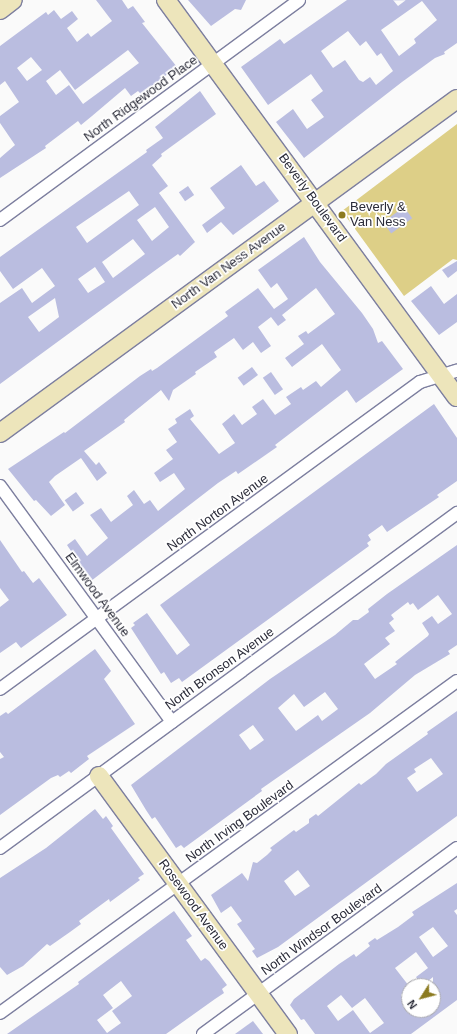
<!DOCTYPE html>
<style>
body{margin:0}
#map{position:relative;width:457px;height:1034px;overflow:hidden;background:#fafafa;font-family:Arial,sans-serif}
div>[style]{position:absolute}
.green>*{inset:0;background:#ddcf87}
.building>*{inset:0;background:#babde0;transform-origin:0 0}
.roads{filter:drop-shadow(1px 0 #7d7f9f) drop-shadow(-1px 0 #7d7f9f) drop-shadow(0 1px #7d7f9f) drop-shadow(0 -1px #7d7f9f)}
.street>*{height:12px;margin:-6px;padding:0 6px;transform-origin:6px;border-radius:6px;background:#fff}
.secondary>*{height:18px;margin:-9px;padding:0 9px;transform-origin:9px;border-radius:9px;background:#ede5bb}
.dots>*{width:11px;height:11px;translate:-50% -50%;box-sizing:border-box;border:2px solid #fff;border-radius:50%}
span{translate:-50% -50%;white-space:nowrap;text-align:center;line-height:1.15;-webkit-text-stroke:3.5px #fff;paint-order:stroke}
.street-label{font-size:13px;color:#2a2b38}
.poi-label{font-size:13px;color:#2a2b38}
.left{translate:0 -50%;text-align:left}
.north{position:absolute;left:401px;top:978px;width:40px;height:40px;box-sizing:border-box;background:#fff;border:1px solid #aaaaaf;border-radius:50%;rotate:234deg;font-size:11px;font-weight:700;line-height:16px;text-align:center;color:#2a2b38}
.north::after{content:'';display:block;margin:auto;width:14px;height:18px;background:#8c7b21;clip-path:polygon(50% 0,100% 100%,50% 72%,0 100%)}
</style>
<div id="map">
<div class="green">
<div style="clip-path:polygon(457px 124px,457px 260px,453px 259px,404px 296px,342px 211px)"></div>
</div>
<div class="building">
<div style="clip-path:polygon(evenodd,96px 0,122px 0,128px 9px,133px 6px,145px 22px,142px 23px,177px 67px,141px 94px,138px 91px,131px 96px,125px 88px,92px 116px,81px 125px,78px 121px,45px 146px,46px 148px,0 178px,0 158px,15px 145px,0 123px,0 116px,19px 102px,5px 81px,0 85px,0 46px,46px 12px,48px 15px,54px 10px,61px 19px,72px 11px,78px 19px,67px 28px,77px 42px,88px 33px,91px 37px,112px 21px,96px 0,128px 50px,139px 63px,83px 104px,69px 85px,56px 95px,46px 81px,60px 70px,75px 90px,128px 50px,96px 0,31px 57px,42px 70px,27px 81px,17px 68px,31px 57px)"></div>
<div style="clip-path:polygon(188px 0,246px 0,241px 10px,235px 9px,211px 26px)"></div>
<div style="clip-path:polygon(evenodd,347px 0,393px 0,398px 6px,406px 0,457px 0,457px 43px,444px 52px,445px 54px,435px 58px,402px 82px,304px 158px,276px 122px,293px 109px,307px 129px,324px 117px,311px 100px,323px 91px,311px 74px,268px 105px,241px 67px,280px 39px,284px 44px,347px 0,422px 1px,437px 20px,414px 39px,416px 43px,399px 56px,381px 30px,422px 1px,347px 0,348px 31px,360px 46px,366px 41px,377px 56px,381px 53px,393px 71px,376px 85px,370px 77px,363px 82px,359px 80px,345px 60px,333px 68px,321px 51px,348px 31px)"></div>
<div style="clip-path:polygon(evenodd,200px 91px,216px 114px,161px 154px,162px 156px,152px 165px,168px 186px,159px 193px,195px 242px,180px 256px,178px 254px,157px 269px,0 384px,0 303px,22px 288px,32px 303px,55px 286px,42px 268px,13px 289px,0 271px,0 257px,147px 152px,146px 150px,163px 138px,155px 127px,200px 91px,129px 191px,139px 205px,87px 243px,76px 227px,129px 191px,200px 91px,155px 207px,169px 227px,152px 241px,137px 220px,155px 207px,200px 91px,133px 239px,145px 254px,113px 278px,102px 262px,133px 239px,200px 91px,95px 267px,105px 282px,88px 293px,78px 279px,95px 267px,200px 91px,55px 298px,59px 317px,39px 332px,28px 317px,55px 298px)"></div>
<div style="clip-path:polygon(241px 165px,256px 186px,264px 181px,279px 201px,233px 235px,221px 222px,207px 233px,202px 225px,225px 208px,210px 188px)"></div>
<div style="left:188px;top:186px;width:11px;height:11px;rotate:56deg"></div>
<div style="left:404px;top:207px;width:14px;height:26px;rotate:54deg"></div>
<div style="clip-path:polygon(304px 237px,320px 262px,362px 313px,373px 329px,378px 343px,382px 341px,403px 369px,356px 403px,347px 390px,275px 445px,277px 447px,238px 474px,236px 471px,218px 483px,91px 581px,67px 545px,75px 539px,87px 556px,108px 538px,90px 515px,101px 508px,111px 522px,133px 505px,127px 496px,134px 490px,144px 504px,150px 500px,158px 511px,185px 489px,174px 473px,160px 482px,154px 473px,173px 459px,166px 450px,177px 442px,168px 429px,177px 423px,175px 419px,190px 409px,194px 416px,190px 419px,219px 454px,235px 443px,222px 424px,234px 414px,242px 425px,257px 414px,252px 407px,263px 399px,275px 415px,291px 404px,286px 397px,301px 387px,303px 390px,316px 381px,321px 387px,341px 370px,322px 344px,292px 367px,285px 358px,304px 344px,298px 336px,306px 331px,308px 334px,335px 314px,316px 288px,282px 315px,286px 320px,278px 326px,271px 317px,258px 327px,271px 346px,261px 353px,253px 342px,243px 350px,234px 338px,214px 352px,217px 357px,195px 372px,196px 374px,173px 390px,169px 401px,161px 390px,124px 420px,125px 422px,84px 451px,96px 465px,99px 462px,107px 473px,97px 481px,81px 458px,55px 476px,49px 482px,65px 505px,51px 516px,36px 500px,34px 501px,8px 469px,64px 432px,65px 433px,140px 376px,151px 369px,152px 371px,157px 368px,228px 316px,225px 312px,258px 288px,274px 309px,288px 299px,277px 283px,271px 288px,258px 270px)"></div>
<div style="clip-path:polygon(457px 261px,457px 271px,448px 278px,442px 270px)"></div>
<div style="clip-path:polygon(431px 286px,444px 304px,457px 294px,457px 322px,439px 335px,411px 301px)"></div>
<div style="left:252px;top:367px;width:10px;height:18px;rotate:53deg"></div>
<div style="left:271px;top:372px;width:21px;height:10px;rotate:55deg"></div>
<div style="clip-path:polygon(434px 404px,457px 438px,457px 481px,437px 495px,439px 497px,387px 532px,382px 525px,368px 535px,371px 540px,367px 543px,369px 546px,182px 682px,179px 678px,171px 683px,164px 672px,161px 674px,131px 628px,135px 625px,133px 623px,147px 613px,177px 655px,190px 645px,160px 605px)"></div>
<div style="left:76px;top:492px;width:14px;height:14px;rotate:54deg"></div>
<div style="clip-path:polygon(0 540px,22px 572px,24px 571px,33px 583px,39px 578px,67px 615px,21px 648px,16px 642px,0 653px,0 607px,9px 600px,0 588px)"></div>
<div style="clip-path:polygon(evenodd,457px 545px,457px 645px,448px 651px,450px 654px,415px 675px,370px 713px,261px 789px,262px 791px,184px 848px,181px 845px,176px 848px,155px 817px,152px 819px,146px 810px,131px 785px,270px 679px,335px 635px,353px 620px,358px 620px,369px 612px,368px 609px,387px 594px,457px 545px,438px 595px,452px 614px,438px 624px,432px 616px,422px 623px,429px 634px,428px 636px,395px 662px,397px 664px,375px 679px,364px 664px,390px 644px,385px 638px,395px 631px,389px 623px,394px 619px,391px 615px,408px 602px,410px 605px,413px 603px,418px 610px,438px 595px,457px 545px,325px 692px,338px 709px,322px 721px,318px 715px,296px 731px,278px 708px,294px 694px,304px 707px,325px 692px,457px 545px,253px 725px,264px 740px,250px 750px,239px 735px,253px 725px)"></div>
<div style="clip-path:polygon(95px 649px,111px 671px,104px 679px,135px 724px,87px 756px,89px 759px,71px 773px,69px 771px,60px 777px,58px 775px,51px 778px,0 815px,0 759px,4px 757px,0 752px,0 716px,6px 712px,8px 714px)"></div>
<div style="clip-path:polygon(evenodd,457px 711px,457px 816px,278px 947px,257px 958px,252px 951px,255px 949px,237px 924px,242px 921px,231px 906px,221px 913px,211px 895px,242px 873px,248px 881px,253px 862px,257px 863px,267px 855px,272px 850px,270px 848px,294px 830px,296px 832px,309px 823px,309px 819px,316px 814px,318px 816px,359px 783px,361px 785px,376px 774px,386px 764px,428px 734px,427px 732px,457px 711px,431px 758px,443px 774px,417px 792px,407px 778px,416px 772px,414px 769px,431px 758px,457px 711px,298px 870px,310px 886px,295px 896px,284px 881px,298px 870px)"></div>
<div style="clip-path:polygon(95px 809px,103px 819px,106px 816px,113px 826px,111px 828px,144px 874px,138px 878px,140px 880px,110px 902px,109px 899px,79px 921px,81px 924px,70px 932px,50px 946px,47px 944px,23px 966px,7px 975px,0 967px,0 878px,46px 848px)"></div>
<div style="clip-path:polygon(evenodd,457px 883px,457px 909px,454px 911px,457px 915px,457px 1000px,411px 1034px,315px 1034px,304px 1019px,301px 1020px,290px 1005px,294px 999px,339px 964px,354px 954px,356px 957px,370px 946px,368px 943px,375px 938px,377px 940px,398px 927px,414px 915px,412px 912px,457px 883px,433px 927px,448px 946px,433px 957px,419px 937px,433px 927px,457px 883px,416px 952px,428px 968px,416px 977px,422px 986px,433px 977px,433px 1010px,417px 1010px,414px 1013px,409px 1010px,401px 995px,409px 986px,395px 968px,416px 952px,457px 883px,341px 995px,352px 1008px,365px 998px,384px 1023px,370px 1033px,353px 1010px,338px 1021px,327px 1006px,341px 995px)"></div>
<div style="clip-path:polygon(evenodd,174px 911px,192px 936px,186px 940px,201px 961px,205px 958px,209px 961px,227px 985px,222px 989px,224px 993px,215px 999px,166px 1034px,7px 1034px,79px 984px,78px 982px,174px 911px,121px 981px,132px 996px,112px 1011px,121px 1023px,107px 1033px,97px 1020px,113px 1008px,103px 995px,121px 981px)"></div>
<div style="clip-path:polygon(253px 1021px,263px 1034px,235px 1034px)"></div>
</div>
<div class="roads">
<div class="street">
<div style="left:0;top:220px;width:371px;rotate:-36.3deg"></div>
<div style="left:0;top:486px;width:292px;rotate:53.9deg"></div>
<div style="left:0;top:689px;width:520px;rotate:-36.17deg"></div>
<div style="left:420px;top:382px;width:39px;rotate:-17deg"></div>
<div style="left:0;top:848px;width:567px;rotate:-36.24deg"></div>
<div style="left:0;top:1013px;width:565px;rotate:-36deg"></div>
<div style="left:203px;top:1034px;width:315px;rotate:-36.2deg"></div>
</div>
<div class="secondary">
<div style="left:166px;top:0;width:492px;rotate:53.8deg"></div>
<div style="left:0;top:10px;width:16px;rotate:-38deg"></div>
<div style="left:0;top:433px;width:566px;rotate:-36.16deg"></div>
<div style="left:99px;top:776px;width:320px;rotate:53.8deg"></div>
</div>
</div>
<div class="dots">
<div style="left:342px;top:215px;background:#8c7b21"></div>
</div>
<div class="street-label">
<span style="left:141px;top:99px;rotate:-36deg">North Ridgewood Place</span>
<span style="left:312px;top:198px;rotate:54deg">Beverly Boulevard</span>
<span style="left:229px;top:266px;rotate:-36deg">North Van Ness Avenue</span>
<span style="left:218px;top:513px;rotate:-36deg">North Norton Avenue</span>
<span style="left:97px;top:595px;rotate:54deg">Elmwood Avenue</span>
<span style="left:220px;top:669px;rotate:-36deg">North Bronson Avenue</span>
<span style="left:240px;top:822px;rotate:-36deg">North Irving Boulevard</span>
<span style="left:193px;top:905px;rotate:54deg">Rosewood Avenue</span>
<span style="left:322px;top:930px;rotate:-36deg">North Windsor Boulevard</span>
</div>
<div class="poi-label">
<span class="left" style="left:350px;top:215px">Beverly &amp;<br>Van Ness</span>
</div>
<div class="north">N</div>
</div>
